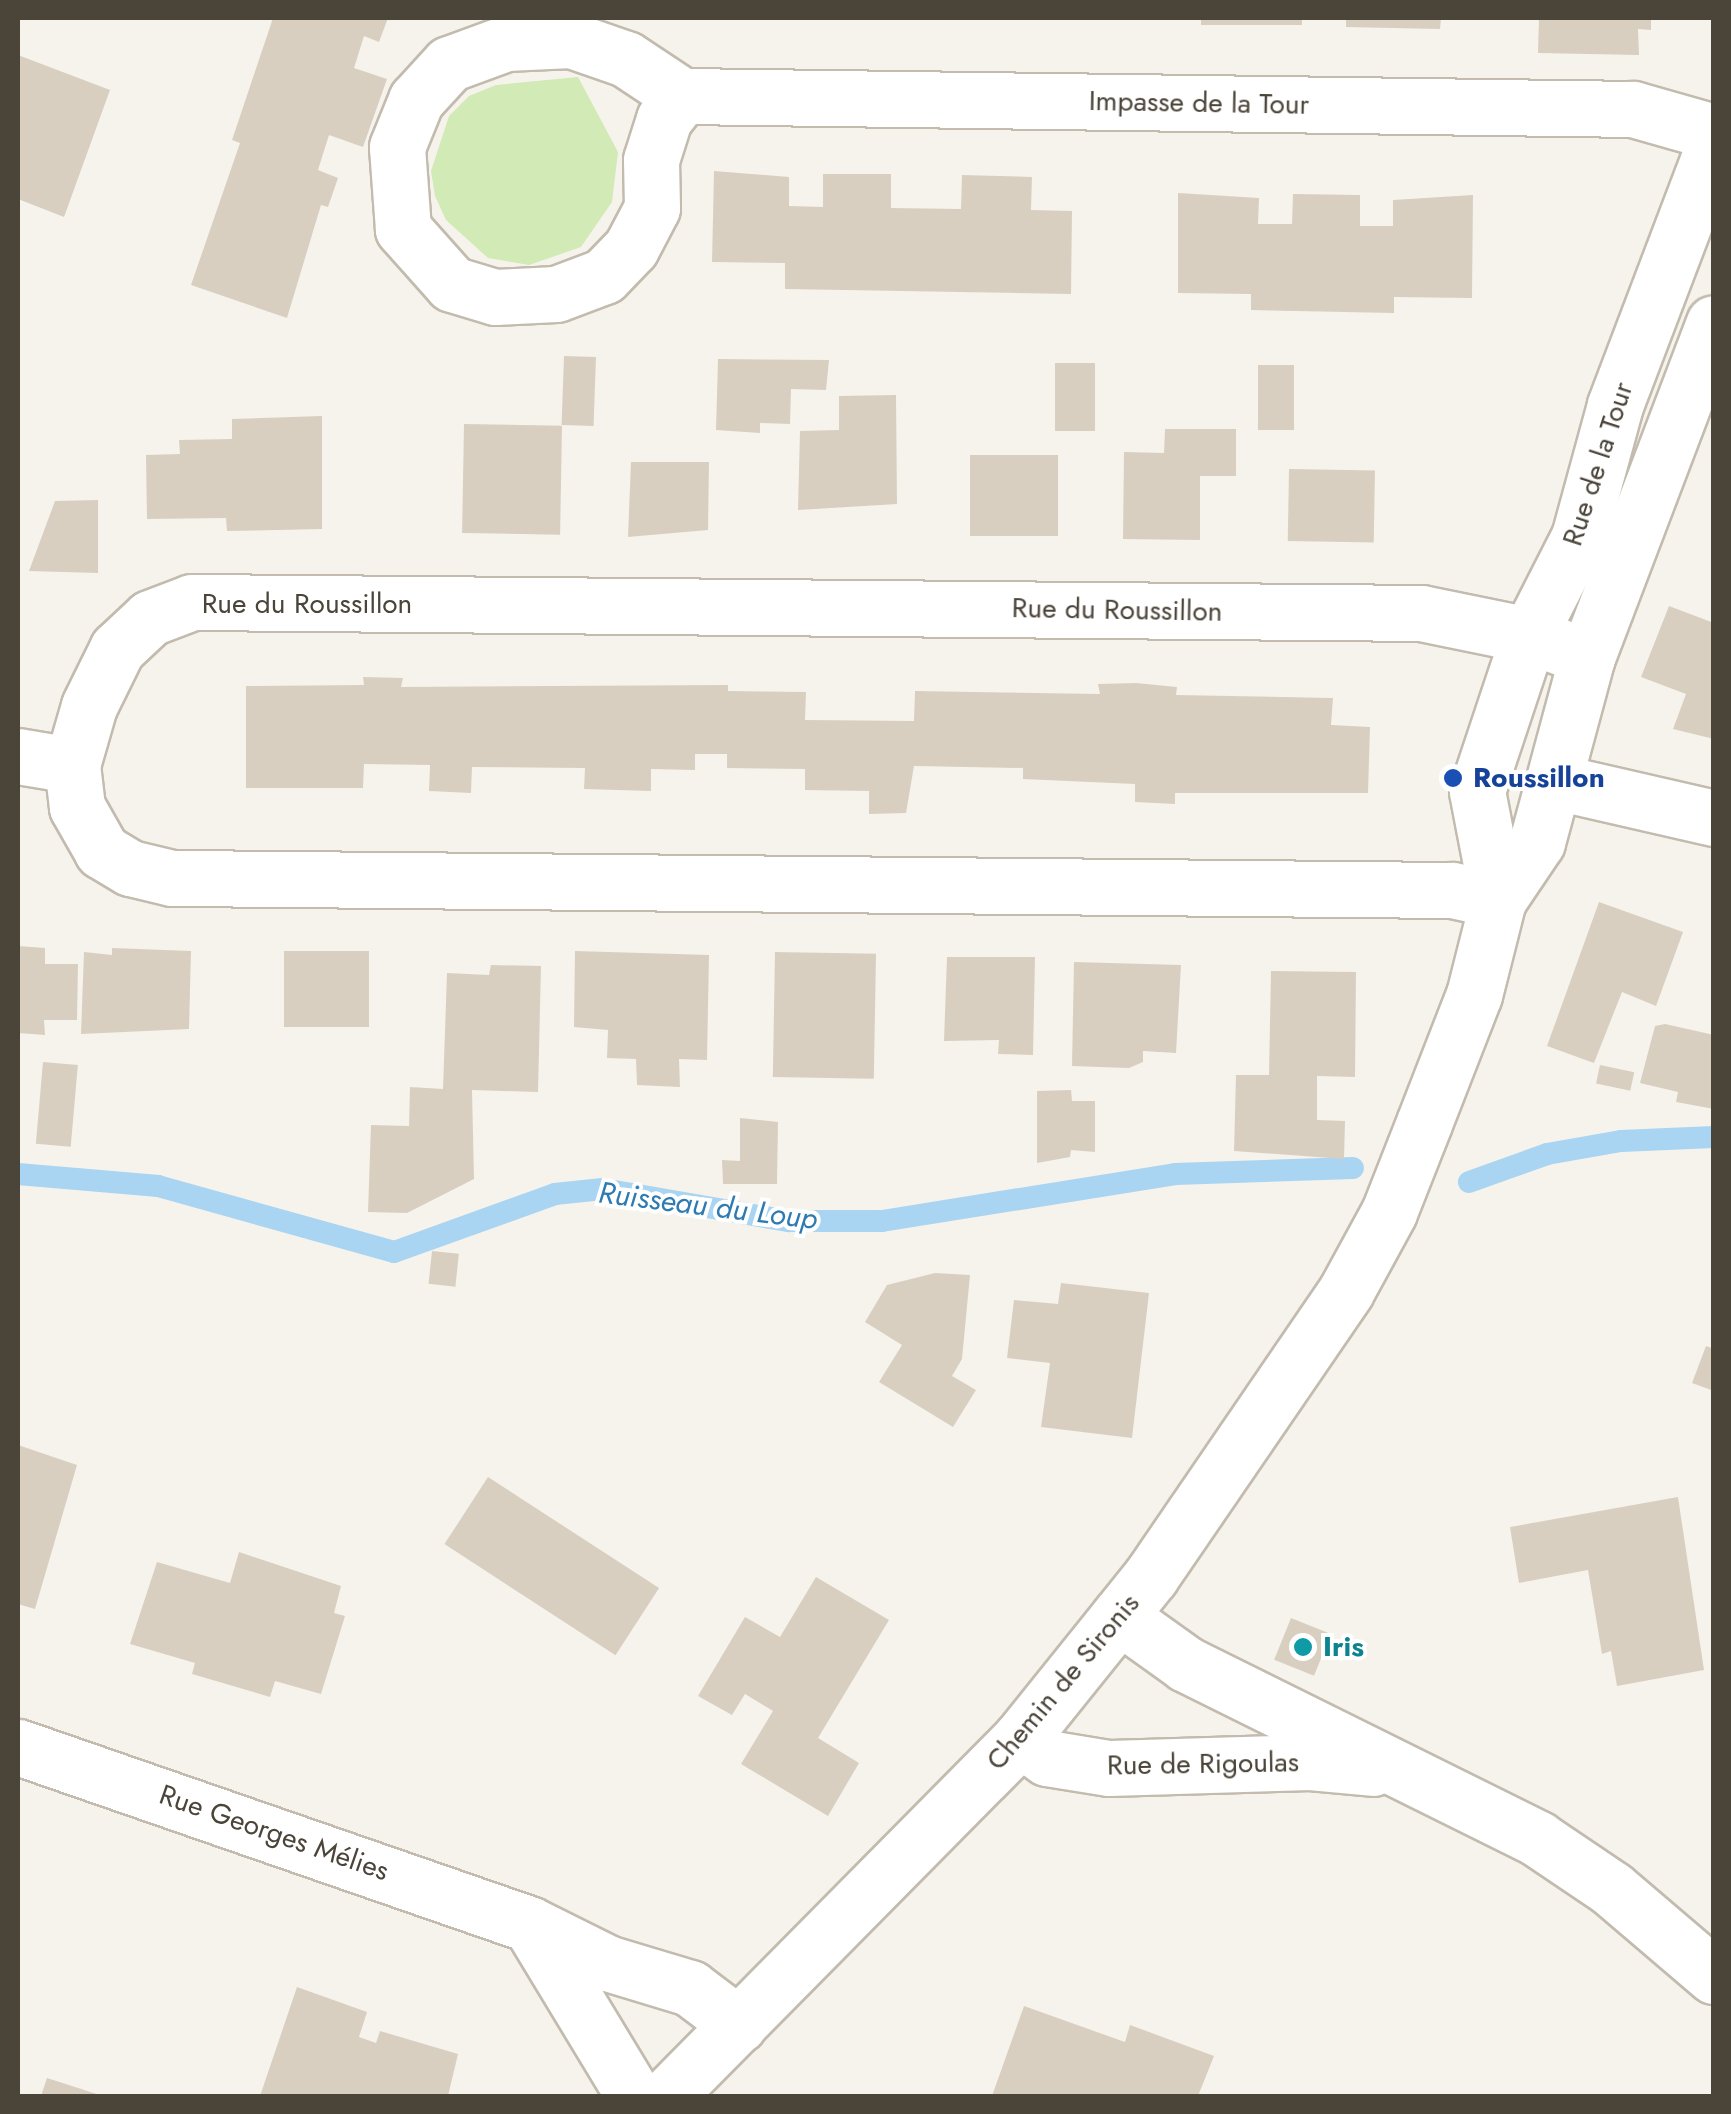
<!DOCTYPE html>
<meta charset="utf-8">
<style>
body{margin:0}
#map{position:relative;width:1731px;height:2114px;overflow:hidden;background:#f6f3ec;font-family:Jost,sans-serif}
div>[style]{position:absolute}
.green>*{inset:0;background:#d2eab5}
.stream>*{height:22px;margin:-11px;padding:0 11px;transform-origin:11px;border-radius:11px;background:#a9d4f2}
.building>*{inset:0;background:#d8cfc1;transform-origin:0 0}
.roads{filter:drop-shadow(2px 0 #c2bbae) drop-shadow(-2px 0 #c2bbae) drop-shadow(0 2px #c2bbae) drop-shadow(0 -2px #c2bbae)}
.minor>*{height:55px;margin:-27.5px;padding:0 27.5px;transform-origin:27.5px;border-radius:27.5px;background:#fff}
.dots>*{width:28px;height:28px;translate:-50% -50%;box-sizing:border-box;border:5px solid #fff;border-radius:50%}
span{translate:-50% -50%;white-space:nowrap;text-align:center;line-height:1.15;-webkit-text-stroke:8px #fff;paint-order:stroke}
.street-label{font-size:28px;color:#4b4439}
.transit-label{font-size:28px;color:#164399;font-weight:700}
.left{translate:0 -50%;text-align:left}
.culture-label{font-size:28px;color:#0d838f;font-weight:700}
.water-label{font-size:30px;color:#2e7ab2;font-style:italic}
.frame{position:absolute;inset:0;border:20px solid #4b4439;pointer-events:none}
</style>
<div id="map">
<div class="green">
<div style="clip-path:polygon(578px 77px,618px 152px,612px 202px,581px 247px,529px 265px,488px 258px,446px 220px,435px 196px,431px 171px,449px 116px,469px 96px,496px 85px)"></div>
</div>
<div class="stream">
<div style="left:18px;top:1174px;width:141px;rotate:4.9deg"></div>
<div style="left:158px;top:1186px;width:245px;rotate:15.6deg"></div>
<div style="left:394px;top:1252px;width:171px;rotate:-19.8deg"></div>
<div style="left:555px;top:1194px;width:48px;rotate:-5.9deg"></div>
<div style="left:603px;top:1189px;width:189px;rotate:9.8deg"></div>
<div style="left:789px;top:1221px;width:93px"></div>
<div style="left:882px;top:1221px;width:297px;rotate:-9.1deg"></div>
<div style="left:1175px;top:1174px;width:178px;rotate:-1.9deg"></div>
<div style="left:1469px;top:1182px;width:83px;rotate:-19.7deg"></div>
<div style="left:1547px;top:1154px;width:75px;rotate:-10deg"></div>
<div style="left:1621px;top:1141px;width:93px;rotate:-2.5deg"></div>
</div>
<div class="building">
<div style="clip-path:polygon(273px 18px,388px 18px,379px 42px,364px 36px,354px 68px,387px 79px,363px 147px,329px 135px,318px 170px,338px 178px,328px 207px,321px 205px,287px 318px,191px 285px,240px 143px,232px 140px)"></div>
<div style="left:1201px;top:18px;width:101px;height:7px"></div>
<div style="clip-path:polygon(1346px 18px,1441px 18px,1440px 29px,1346px 27px)"></div>
<div style="clip-path:polygon(1539px 18px,1651px 18px,1651px 30px,1638px 29px,1639px 55px,1538px 53px)"></div>
<div style="clip-path:polygon(18px 55px,110px 90px,64px 217px,18px 199px)"></div>
<div style="clip-path:polygon(714px 171px,789px 177px,789px 206px,823px 207px,823px 174px,891px 174px,891px 208px,961px 209px,962px 175px,1032px 177px,1031px 210px,1072px 211px,1071px 294px,785px 289px,785px 263px,712px 262px)"></div>
<div style="clip-path:polygon(1178px 193px,1259px 198px,1258px 224px,1292px 224px,1293px 194px,1360px 195px,1360px 226px,1393px 226px,1393px 200px,1473px 195px,1472px 298px,1394px 297px,1394px 313px,1251px 310px,1251px 294px,1178px 293px)"></div>
<div style="left:564px;top:356px;width:32px;height:69px;rotate:2deg"></div>
<div style="clip-path:polygon(718px 359px,829px 360px,826px 390px,791px 389px,790px 424px,760px 423px,760px 433px,716px 430px)"></div>
<div style="left:1055px;top:363px;width:40px;height:68px"></div>
<div style="left:1258px;top:365px;width:36px;height:65px"></div>
<div style="clip-path:polygon(896px 395px,897px 504px,798px 510px,800px 431px,839px 430px,839px 396px)"></div>
<div style="clip-path:polygon(322px 416px,322px 529px,227px 531px,226px 518px,147px 519px,146px 455px,180px 454px,179px 440px,232px 439px,232px 419px)"></div>
<div style="left:464px;top:424px;width:98px;height:109px;rotate:1deg"></div>
<div style="clip-path:polygon(1165px 429px,1236px 429px,1236px 476px,1200px 476px,1200px 540px,1123px 539px,1124px 452px,1164px 453px)"></div>
<div style="left:970px;top:455px;width:88px;height:81px"></div>
<div style="clip-path:polygon(631px 462px,709px 462px,708px 530px,628px 537px)"></div>
<div style="left:1289px;top:469px;width:86px;height:72px;rotate:1deg"></div>
<div style="clip-path:polygon(98px 500px,98px 573px,29px 571px,55px 501px)"></div>
<div style="clip-path:polygon(1669px 606px,1714px 623px,1714px 739px,1673px 729px,1686px 694px,1641px 677px)"></div>
<div style="clip-path:polygon(363px 677px,403px 678px,401px 687px,728px 685px,728px 691px,806px 692px,805px 720px,914px 721px,915px 691px,1100px 694px,1098px 684px,1136px 683px,1177px 687px,1176px 695px,1333px 698px,1331px 725px,1370px 727px,1368px 793px,1175px 793px,1175px 804px,1135px 802px,1135px 784px,1023px 779px,1023px 768px,914px 766px,906px 813px,869px 814px,869px 791px,805px 790px,805px 769px,727px 768px,727px 754px,695px 754px,695px 770px,651px 769px,651px 791px,584px 789px,585px 768px,472px 767px,471px 793px,429px 791px,430px 765px,364px 764px,363px 788px,246px 788px,246px 686px,364px 685px)"></div>
<div style="clip-path:polygon(1599px 902px,1683px 932px,1656px 1006px,1622px 992px,1594px 1063px,1547px 1046px)"></div>
<div style="clip-path:polygon(18px 946px,45px 948px,45px 964px,78px 964px,77px 1020px,44px 1020px,45px 1035px,18px 1033px)"></div>
<div style="clip-path:polygon(112px 948px,191px 951px,189px 1029px,81px 1034px,84px 952px,112px 955px)"></div>
<div style="left:284px;top:951px;width:85px;height:76px"></div>
<div style="clip-path:polygon(575px 951px,709px 955px,707px 1060px,679px 1059px,680px 1087px,637px 1085px,636px 1059px,607px 1058px,608px 1030px,574px 1027px)"></div>
<div style="left:775px;top:952px;width:101px;height:125px;rotate:1deg"></div>
<div style="clip-path:polygon(947px 957px,1035px 957px,1033px 1055px,998px 1054px,999px 1040px,944px 1041px)"></div>
<div style="clip-path:polygon(1074px 962px,1181px 965px,1176px 1053px,1143px 1051px,1143px 1062px,1129px 1068px,1072px 1066px)"></div>
<div style="clip-path:polygon(491px 965px,541px 966px,538px 1092px,472px 1090px,474px 1179px,407px 1213px,368px 1212px,371px 1125px,409px 1126px,410px 1087px,443px 1089px,447px 973px,489px 975px)"></div>
<div style="clip-path:polygon(1271px 971px,1356px 972px,1355px 1077px,1317px 1076px,1317px 1120px,1345px 1121px,1344px 1159px,1234px 1151px,1236px 1075px,1269px 1075px)"></div>
<div style="clip-path:polygon(1665px 1024px,1714px 1035px,1714px 1109px,1676px 1102px,1678px 1092px,1640px 1083px,1655px 1026px)"></div>
<div style="left:43px;top:1062px;width:35px;height:82px;rotate:5deg"></div>
<div style="left:1600px;top:1065px;width:35px;height:19px;rotate:12deg"></div>
<div style="clip-path:polygon(1071px 1090px,1072px 1101px,1095px 1101px,1095px 1152px,1071px 1150px,1070px 1157px,1037px 1163px,1037px 1091px)"></div>
<div style="clip-path:polygon(740px 1118px,778px 1122px,777px 1184px,723px 1184px,722px 1160px,740px 1161px)"></div>
<div style="left:432px;top:1251px;width:27px;height:33px;rotate:6deg"></div>
<div style="clip-path:polygon(935px 1273px,970px 1275px,962px 1359px,952px 1376px,976px 1390px,953px 1427px,879px 1382px,902px 1345px,865px 1322px,887px 1285px)"></div>
<div style="clip-path:polygon(1061px 1283px,1149px 1293px,1132px 1438px,1041px 1427px,1050px 1363px,1007px 1358px,1014px 1300px,1058px 1304px)"></div>
<div style="clip-path:polygon(1706px 1346px,1714px 1349px,1714px 1391px,1692px 1383px)"></div>
<div style="clip-path:polygon(18px 1445px,77px 1465px,35px 1609px,18px 1604px)"></div>
<div style="left:488px;top:1477px;width:204px;height:80px;rotate:33deg"></div>
<div style="clip-path:polygon(1678px 1497px,1704px 1670px,1617px 1686px,1611px 1651px,1602px 1654px,1588px 1570px,1519px 1583px,1510px 1527px)"></div>
<div style="clip-path:polygon(239px 1552px,341px 1586px,334px 1613px,345px 1616px,321px 1694px,275px 1681px,270px 1697px,192px 1674px,195px 1663px,130px 1644px,157px 1562px,230px 1583px)"></div>
<div style="clip-path:polygon(816px 1577px,889px 1620px,818px 1738px,859px 1763px,828px 1816px,741px 1764px,773px 1711px,745px 1694px,732px 1715px,698px 1696px,745px 1617px,780px 1637px)"></div>
<div style="left:1291px;top:1618px;width:43px;height:45px;rotate:22deg"></div>
<div style="clip-path:polygon(297px 1987px,367px 2012px,359px 2037px,376px 2043px,380px 2031px,458px 2054px,448px 2096px,260px 2096px)"></div>
<div style="clip-path:polygon(1024px 2006px,1125px 2042px,1130px 2025px,1214px 2056px,1198px 2096px,992px 2096px)"></div>
<div style="clip-path:polygon(47px 2078px,103px 2096px,41px 2096px)"></div>
</div>
<div class="roads">
<div class="minor">
<div style="left:682px;top:96px;width:29px;rotate:128deg"></div>
<div style="left:664px;top:119px;width:43px;rotate:107.6deg"></div>
<div style="left:651px;top:160px;width:48px;rotate:88.8deg"></div>
<div style="left:652px;top:208px;width:45px;rotate:117.7deg"></div>
<div style="left:631px;top:248px;width:39px;rotate:134deg"></div>
<div style="left:604px;top:276px;width:51px;rotate:159.4deg"></div>
<div style="left:556px;top:294px;width:61px;rotate:177.2deg"></div>
<div style="left:495px;top:297px;width:45px;rotate:-163.2deg"></div>
<div style="left:452px;top:284px;width:74px;rotate:-131.7deg"></div>
<div style="left:403px;top:229px;width:82px;rotate:-94.2deg"></div>
<div style="left:397px;top:147px;width:51px;rotate:-68deg"></div>
<div style="left:416px;top:100px;width:49px;rotate:-47.5deg"></div>
<div style="left:449px;top:64px;width:61px;rotate:-20.2deg"></div>
<div style="left:506px;top:43px;width:65px;rotate:-2.6deg"></div>
<div style="left:571px;top:40px;width:58px;rotate:19.1deg"></div>
<div style="left:626px;top:59px;width:67px;rotate:33.5deg"></div>
<div style="left:682px;top:96px;width:951px;rotate:0.78deg"></div>
<div style="left:1633px;top:109px;width:84px;rotate:15.9deg"></div>
<div style="left:18px;top:756px;width:55px;rotate:9.5deg"></div>
<div style="left:1557px;top:782px;width:161px;rotate:12.9deg"></div>
<div style="left:1498px;top:900px;width:47px;rotate:-167.7deg"></div>
<div style="left:1452px;top:890px;width:1280px;rotate:-179.46deg"></div>
<div style="left:172px;top:878px;width:43px;rotate:-166.6deg"></div>
<div style="left:130px;top:868px;width:33px;rotate:-149deg"></div>
<div style="left:102px;top:851px;width:51px;rotate:-119.6deg"></div>
<div style="left:77px;top:807px;width:42px;rotate:-96.8deg"></div>
<div style="left:72px;top:765px;width:61px;rotate:-73.9deg"></div>
<div style="left:89px;top:706px;width:64px;rotate:-63.8deg"></div>
<div style="left:117px;top:649px;width:45px;rotate:-43.2deg"></div>
<div style="left:150px;top:618px;width:45px;rotate:-20.9deg"></div>
<div style="left:192px;top:602px;width:1229px;rotate:0.51deg"></div>
<div style="left:1421px;top:613px;width:110px;rotate:11.5deg"></div>
<div style="left:1529px;top:635px;width:62px;rotate:20.8deg"></div>
<div style="left:1498px;top:900px;width:111px;rotate:-100.9deg"></div>
<div style="left:1477px;top:791px;width:164px;rotate:-71.6deg"></div>
<div style="left:1529px;top:635px;width:110px;rotate:-63deg"></div>
<div style="left:1579px;top:537px;width:137px;rotate:-74.7deg"></div>
<div style="left:1615px;top:405px;width:278px;rotate:-69.2deg"></div>
<div style="left:1119px;top:1616px;width:82px;rotate:35.6deg"></div>
<div style="left:1186px;top:1664px;width:393px;rotate:26.4deg"></div>
<div style="left:1538px;top:1839px;width:89px;rotate:34deg"></div>
<div style="left:1612px;top:1889px;width:134px;rotate:40.5deg"></div>
<div style="left:1020px;top:1739px;width:33px;rotate:35deg"></div>
<div style="left:1047px;top:1758px;width:63px;rotate:9.2deg"></div>
<div style="left:1109px;top:1768px;width:201px;rotate:-1.7deg"></div>
<div style="left:1310px;top:1762px;width:63px;rotate:5.4deg"></div>
<div style="left:18px;top:1747px;width:541px;rotate:19.11deg"></div>
<div style="left:529px;top:1924px;width:87px;rotate:26.6deg"></div>
<div style="left:607px;top:1963px;width:87px;rotate:16.8deg"></div>
<div style="left:690px;top:1988px;width:61px;rotate:37.1deg"></div>
<div style="left:531px;top:1926px;width:199px;rotate:58.8deg"></div>
<div style="left:667px;top:2096px;width:502px;rotate:-45.32deg"></div>
<div style="left:1020px;top:1739px;width:209px;rotate:-51.2deg"></div>
<div style="left:1151px;top:1576px;width:345px;rotate:-55.6deg"></div>
<div style="left:1346px;top:1291px;width:90px;rotate:-61.4deg"></div>
<div style="left:1389px;top:1212px;width:96px;rotate:-68.5deg"></div>
<div style="left:1424px;top:1123px;width:137px;rotate:-68.7deg"></div>
<div style="left:1474px;top:995px;width:98px;rotate:-75.8deg"></div>
<div style="left:1498px;top:900px;width:70px;rotate:-56.1deg"></div>
<div style="left:1537px;top:842px;width:192px;rotate:-74.9deg"></div>
<div style="left:1587px;top:657px;width:357px;rotate:-69.2deg"></div>
</div>
</div>
<div class="dots">
<div style="left:1453px;top:778px;background:#1a4fb4"></div>
<div style="left:1303px;top:1647px;background:#0f9aa8"></div>
</div>
<div class="street-label">
<span style="left:1199px;top:103px;rotate:1deg">Impasse de la Tour</span>
<span style="left:1598px;top:464px;rotate:-72deg">Rue de la Tour</span>
<span style="left:307px;top:604px">Rue du Roussillon</span>
<span style="left:1117px;top:610px;rotate:1deg">Rue du Roussillon</span>
<span style="left:1063px;top:1682px;rotate:-50deg">Chemin de Sironis</span>
<span style="left:1203px;top:1764px;rotate:-1deg">Rue de Rigoulas</span>
<span style="left:274px;top:1833px;rotate:19deg">Rue Georges Mélies</span>
</div>
<div class="transit-label">
<span class="left" style="left:1473px;top:778px">Roussillon</span>
</div>
<div class="culture-label">
<span class="left" style="left:1323px;top:1647px">Iris</span>
</div>
<div class="water-label">
<span style="left:708px;top:1206px;rotate:7deg">Ruisseau du Loup</span>
</div>
<div class="frame"></div>
</div>
